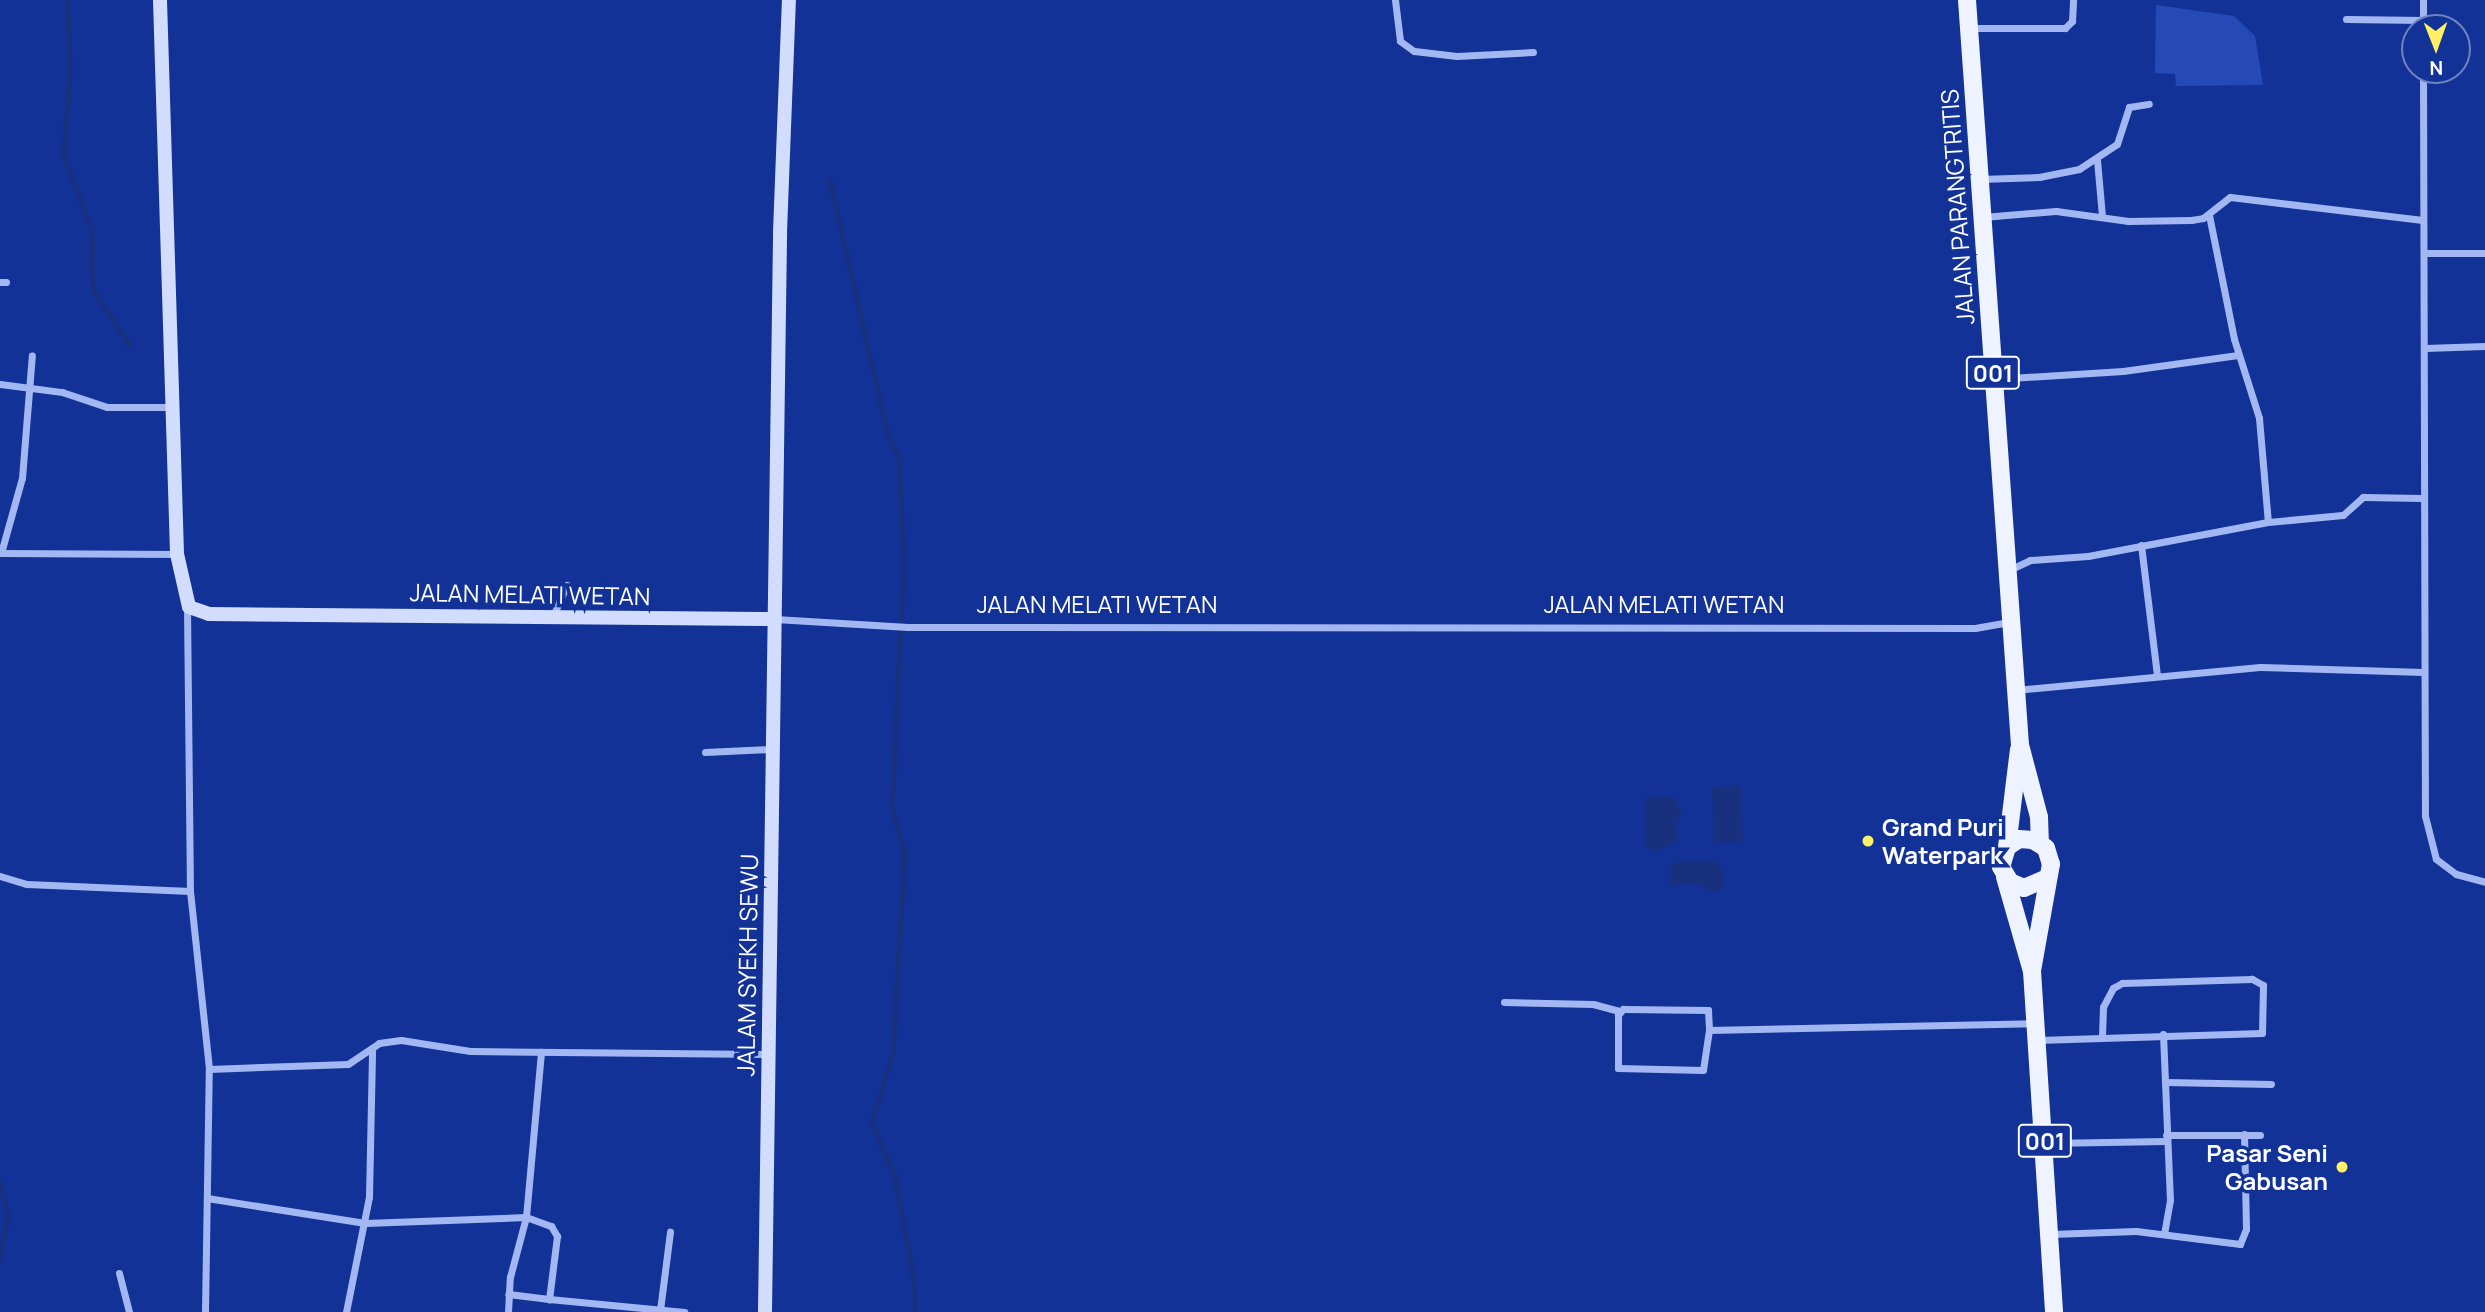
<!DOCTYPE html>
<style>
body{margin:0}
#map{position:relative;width:2485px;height:1312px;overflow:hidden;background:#123297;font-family:Manrope,sans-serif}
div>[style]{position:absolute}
.green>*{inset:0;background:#254ab6}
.water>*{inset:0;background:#18307e;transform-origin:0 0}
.stream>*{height:4.5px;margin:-2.25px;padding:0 2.25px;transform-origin:2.25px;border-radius:2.25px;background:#18307e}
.street>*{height:7px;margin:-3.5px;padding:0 3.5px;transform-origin:3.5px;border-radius:3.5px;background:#a3b8f3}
.secondary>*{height:14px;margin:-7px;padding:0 7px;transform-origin:7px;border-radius:7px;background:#d2dcfd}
.primary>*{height:18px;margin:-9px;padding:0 9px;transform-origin:9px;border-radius:9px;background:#eff2ff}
.dots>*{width:19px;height:19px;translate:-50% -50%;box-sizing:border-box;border:4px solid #123297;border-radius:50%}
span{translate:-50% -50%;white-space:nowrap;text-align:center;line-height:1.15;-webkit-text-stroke:7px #123297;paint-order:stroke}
.shield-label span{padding:2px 5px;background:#123297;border:2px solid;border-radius:5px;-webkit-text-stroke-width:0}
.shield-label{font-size:23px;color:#fff;font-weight:700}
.street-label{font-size:24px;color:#fff}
.poi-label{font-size:24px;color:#fff;font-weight:700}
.left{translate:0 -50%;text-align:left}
.right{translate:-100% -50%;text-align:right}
.north{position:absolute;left:2401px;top:14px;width:70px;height:70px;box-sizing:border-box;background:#123297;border:2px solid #7184c1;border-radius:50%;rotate:179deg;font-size:19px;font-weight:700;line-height:28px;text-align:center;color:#fff}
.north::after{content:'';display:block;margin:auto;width:24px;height:32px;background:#fff065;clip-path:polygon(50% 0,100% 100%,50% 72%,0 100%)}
</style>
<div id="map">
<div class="green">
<div style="clip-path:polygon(2156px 5px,2234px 16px,2255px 36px,2263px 85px,2176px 86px,2175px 74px,2155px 73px)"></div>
</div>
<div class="water">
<div style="left:1741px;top:786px;width:56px;height:29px;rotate:88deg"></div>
<div style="clip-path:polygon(1675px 797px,1682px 815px,1676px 823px,1678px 843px,1654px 851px,1645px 845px,1646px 798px)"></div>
<div style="clip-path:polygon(1682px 861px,1716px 861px,1725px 873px,1722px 889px,1716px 892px,1695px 883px,1670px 886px,1672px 864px)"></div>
</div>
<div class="stream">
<div style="left:68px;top:0;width:73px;rotate:88.4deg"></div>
<div style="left:70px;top:73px;width:83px;rotate:94.1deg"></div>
<div style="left:64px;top:156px;width:79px;rotate:69.3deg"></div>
<div style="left:92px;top:230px;width:59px;rotate:89deg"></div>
<div style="left:93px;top:289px;width:66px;rotate:56.8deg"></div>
<div style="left:830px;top:181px;width:261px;rotate:77.1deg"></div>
<div style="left:888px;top:435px;width:24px;rotate:62deg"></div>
<div style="left:899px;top:456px;width:108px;rotate:87.3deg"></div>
<div style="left:904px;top:564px;width:243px;rotate:92.8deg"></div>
<div style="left:892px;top:807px;width:47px;rotate:73.9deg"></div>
<div style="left:905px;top:852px;width:200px;rotate:93.4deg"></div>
<div style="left:893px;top:1052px;width:75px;rotate:106.3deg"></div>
<div style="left:872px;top:1124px;width:57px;rotate:66.1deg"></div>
<div style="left:895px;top:1176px;width:111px;rotate:79.6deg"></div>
<div style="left:915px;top:1285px;width:27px;rotate:90deg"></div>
<div style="left:0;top:1182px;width:33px;rotate:76deg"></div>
<div style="left:8px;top:1214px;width:48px;rotate:99.7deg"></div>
</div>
<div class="street">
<div style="left:1395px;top:0;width:41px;rotate:83deg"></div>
<div style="left:1400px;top:41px;width:17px;rotate:36deg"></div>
<div style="left:1414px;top:51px;width:43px;rotate:6.6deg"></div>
<div style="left:1457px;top:56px;width:76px;rotate:-3deg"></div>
<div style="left:2423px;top:0;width:28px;rotate:90deg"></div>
<div style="left:2346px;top:19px;width:77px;rotate:0.7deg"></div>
<div style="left:1971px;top:28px;width:94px"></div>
<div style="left:2065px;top:28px;width:10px;rotate:-45deg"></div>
<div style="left:2072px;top:21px;width:21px;rotate:-87deg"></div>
<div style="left:2423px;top:70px;width:746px;rotate:89.85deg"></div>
<div style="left:2425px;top:816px;width:44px;rotate:75.7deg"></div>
<div style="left:2436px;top:859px;width:25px;rotate:37deg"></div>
<div style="left:2456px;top:874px;width:30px;rotate:15deg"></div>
<div style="left:2097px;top:160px;width:56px;rotate:84.9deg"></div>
<div style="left:1980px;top:179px;width:59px;rotate:-1.9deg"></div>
<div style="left:2039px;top:177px;width:41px;rotate:-11.3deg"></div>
<div style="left:2079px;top:169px;width:45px;rotate:-33.3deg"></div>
<div style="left:2117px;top:144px;width:39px;rotate:-72deg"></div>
<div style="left:2129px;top:107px;width:20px;rotate:-9deg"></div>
<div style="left:2209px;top:215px;width:126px;rotate:78.6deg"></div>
<div style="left:2234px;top:339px;width:83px;rotate:72.4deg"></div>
<div style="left:2259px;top:418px;width:104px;rotate:85.1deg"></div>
<div style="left:1983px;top:217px;width:73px;rotate:-4.7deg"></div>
<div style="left:2056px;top:211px;width:73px;rotate:7.9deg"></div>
<div style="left:2128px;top:221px;width:63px;rotate:-0.9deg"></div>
<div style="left:2191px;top:220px;width:12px;rotate:-9deg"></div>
<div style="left:2203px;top:218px;width:34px;rotate:-38deg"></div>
<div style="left:2230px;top:197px;width:194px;rotate:6.8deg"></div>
<div style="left:2424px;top:253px;width:61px"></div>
<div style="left:0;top:282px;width:6px"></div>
<div style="left:2425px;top:348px;width:60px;rotate:-1.9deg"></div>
<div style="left:1995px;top:379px;width:128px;rotate:-3.6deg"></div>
<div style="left:2123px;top:371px;width:116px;rotate:-7.9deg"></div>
<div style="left:0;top:384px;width:63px;rotate:7.4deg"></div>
<div style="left:62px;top:392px;width:47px;rotate:18.4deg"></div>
<div style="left:107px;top:407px;width:64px"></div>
<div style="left:2141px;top:545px;width:131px;rotate:83deg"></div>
<div style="left:0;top:553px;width:177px;rotate:0.3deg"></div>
<div style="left:1px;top:553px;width:78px;rotate:-74.4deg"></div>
<div style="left:22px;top:478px;width:123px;rotate:-85.4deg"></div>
<div style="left:2009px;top:570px;width:23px;rotate:-25deg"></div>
<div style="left:2030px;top:560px;width:58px;rotate:-3.9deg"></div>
<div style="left:2088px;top:556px;width:183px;rotate:-10.7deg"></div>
<div style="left:2268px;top:522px;width:75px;rotate:-5.3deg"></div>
<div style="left:2343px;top:515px;width:27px;rotate:-42deg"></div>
<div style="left:2363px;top:497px;width:59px;rotate:1deg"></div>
<div style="left:187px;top:607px;width:284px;rotate:89.4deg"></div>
<div style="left:190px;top:891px;width:179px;rotate:83.9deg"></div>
<div style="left:209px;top:1069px;width:139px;rotate:-2.1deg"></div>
<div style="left:348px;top:1064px;width:37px;rotate:-34deg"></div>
<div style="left:379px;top:1043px;width:22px;rotate:-8deg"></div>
<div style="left:401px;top:1040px;width:70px;rotate:9.1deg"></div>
<div style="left:470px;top:1051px;width:299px;rotate:0.6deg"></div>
<div style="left:553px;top:616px;width:34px;rotate:-66deg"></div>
<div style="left:775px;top:619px;width:133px;rotate:3.4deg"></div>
<div style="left:908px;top:627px;width:1067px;rotate:0.05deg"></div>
<div style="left:1975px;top:628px;width:36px;rotate:-10deg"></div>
<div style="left:2016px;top:690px;width:245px;rotate:-5.4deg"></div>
<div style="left:2260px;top:667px;width:163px;rotate:1.8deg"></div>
<div style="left:705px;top:752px;width:67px;rotate:-2.6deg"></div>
<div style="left:0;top:876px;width:28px;rotate:17deg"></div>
<div style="left:27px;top:884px;width:163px;rotate:2.5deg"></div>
<div style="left:1504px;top:1002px;width:89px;rotate:1.3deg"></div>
<div style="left:1593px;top:1004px;width:28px;rotate:15deg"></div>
<div style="left:1709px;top:1030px;width:40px;rotate:98.5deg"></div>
<div style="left:1703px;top:1070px;width:85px;rotate:-178.7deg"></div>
<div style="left:1618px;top:1068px;width:53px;rotate:-90deg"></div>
<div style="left:1618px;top:1015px;width:8px;rotate:-50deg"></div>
<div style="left:1623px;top:1009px;width:85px;rotate:0.7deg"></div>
<div style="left:1708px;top:1010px;width:20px;rotate:87deg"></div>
<div style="left:1709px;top:1030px;width:327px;rotate:-1.2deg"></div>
<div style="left:2163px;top:1034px;width:166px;rotate:87.6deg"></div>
<div style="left:2170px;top:1200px;width:34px;rotate:100deg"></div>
<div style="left:2038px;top:1040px;width:224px;rotate:-1.8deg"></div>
<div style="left:2262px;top:1033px;width:48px;rotate:-88.8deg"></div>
<div style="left:2263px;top:985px;width:13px;rotate:-151deg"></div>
<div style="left:2252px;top:979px;width:130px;rotate:178.2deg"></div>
<div style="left:2122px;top:983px;width:10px;rotate:151deg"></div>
<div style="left:2113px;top:988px;width:21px;rotate:118deg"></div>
<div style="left:2103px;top:1007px;width:30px;rotate:92deg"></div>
<div style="left:2165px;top:1082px;width:106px;rotate:1.1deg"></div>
<div style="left:2166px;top:1135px;width:94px"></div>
<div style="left:2045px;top:1143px;width:121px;rotate:-0.9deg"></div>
<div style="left:207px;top:1198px;width:160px;rotate:9deg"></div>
<div style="left:365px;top:1223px;width:161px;rotate:-2.1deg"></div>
<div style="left:526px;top:1217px;width:27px;rotate:20deg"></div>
<div style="left:551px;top:1226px;width:12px;rotate:59deg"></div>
<div style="left:557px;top:1236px;width:64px;rotate:97.2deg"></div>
<div style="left:549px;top:1299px;width:41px;rotate:-173deg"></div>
<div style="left:2051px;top:1234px;width:85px;rotate:-2deg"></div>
<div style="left:2136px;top:1231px;width:105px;rotate:7.1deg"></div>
<div style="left:2240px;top:1244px;width:16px;rotate:-68deg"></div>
<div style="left:2246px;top:1229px;width:95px;rotate:-91.2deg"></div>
<div style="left:119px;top:1273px;width:40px;rotate:75.6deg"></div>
<div style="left:549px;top:1299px;width:136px;rotate:5.5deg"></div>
<div style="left:660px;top:1310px;width:79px;rotate:-82.7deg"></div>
<div style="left:205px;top:1312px;width:243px;rotate:-89.1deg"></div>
<div style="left:346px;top:1312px;width:117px;rotate:-78.7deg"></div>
<div style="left:369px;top:1197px;width:149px;rotate:-88.8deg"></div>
<div style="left:508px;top:1312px;width:35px;rotate:-87deg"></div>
<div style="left:510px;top:1277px;width:62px;rotate:-75.1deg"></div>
<div style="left:526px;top:1217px;width:166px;rotate:-84.8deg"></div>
</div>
<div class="secondary">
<div style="left:160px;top:0;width:554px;rotate:88.24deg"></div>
<div style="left:177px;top:554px;width:54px;rotate:77.2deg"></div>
<div style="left:189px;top:607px;width:21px;rotate:19deg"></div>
<div style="left:209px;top:614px;width:566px;rotate:0.51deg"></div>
<div style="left:765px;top:1312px;width:1080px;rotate:-89.2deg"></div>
<div style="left:780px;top:232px;width:232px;rotate:-87.8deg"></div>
</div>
<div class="primary">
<div style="left:1967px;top:0;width:747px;rotate:85.93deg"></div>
<div style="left:2020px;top:745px;width:74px;rotate:75.2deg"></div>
<div style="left:2039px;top:817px;width:26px;rotate:88deg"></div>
<div style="left:2007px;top:847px;width:99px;rotate:-83deg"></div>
<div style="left:2005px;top:877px;width:98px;rotate:74deg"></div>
<div style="left:2045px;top:879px;width:23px;rotate:157deg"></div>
<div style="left:2024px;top:888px;width:15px;rotate:-157deg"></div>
<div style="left:2010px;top:882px;width:17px;rotate:-121deg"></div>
<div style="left:2001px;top:867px;width:21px;rotate:-73deg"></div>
<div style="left:2007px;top:847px;width:14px;rotate:-34deg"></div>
<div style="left:2019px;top:839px;width:14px;rotate:4deg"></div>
<div style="left:2033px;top:840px;width:15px;rotate:32deg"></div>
<div style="left:2046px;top:848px;width:17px;rotate:73deg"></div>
<div style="left:2051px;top:864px;width:109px;rotate:100.1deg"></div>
<div style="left:2032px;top:971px;width:342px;rotate:86.3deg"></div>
</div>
<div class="dots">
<div style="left:1868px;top:841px;background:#fff065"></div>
<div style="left:2342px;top:1167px;background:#fff065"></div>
</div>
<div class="shield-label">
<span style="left:1993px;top:373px">001</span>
<span style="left:2045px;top:1141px">001</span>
</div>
<div class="street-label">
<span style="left:1957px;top:207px;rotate:-94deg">JALAN PARANGTRITIS</span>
<span style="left:530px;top:594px;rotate:1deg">JALAN MELATI WETAN</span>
<span style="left:1097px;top:604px">JALAN MELATI WETAN</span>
<span style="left:1664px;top:604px">JALAN MELATI WETAN</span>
<span style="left:747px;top:965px;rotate:-89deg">JALAM SYEKH SEWU</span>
</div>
<div class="poi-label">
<span class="left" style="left:1882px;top:841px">Grand Puri<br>Waterpark</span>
<span class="right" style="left:2328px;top:1167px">Pasar Seni<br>Gabusan</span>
</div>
<div class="north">N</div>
</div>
